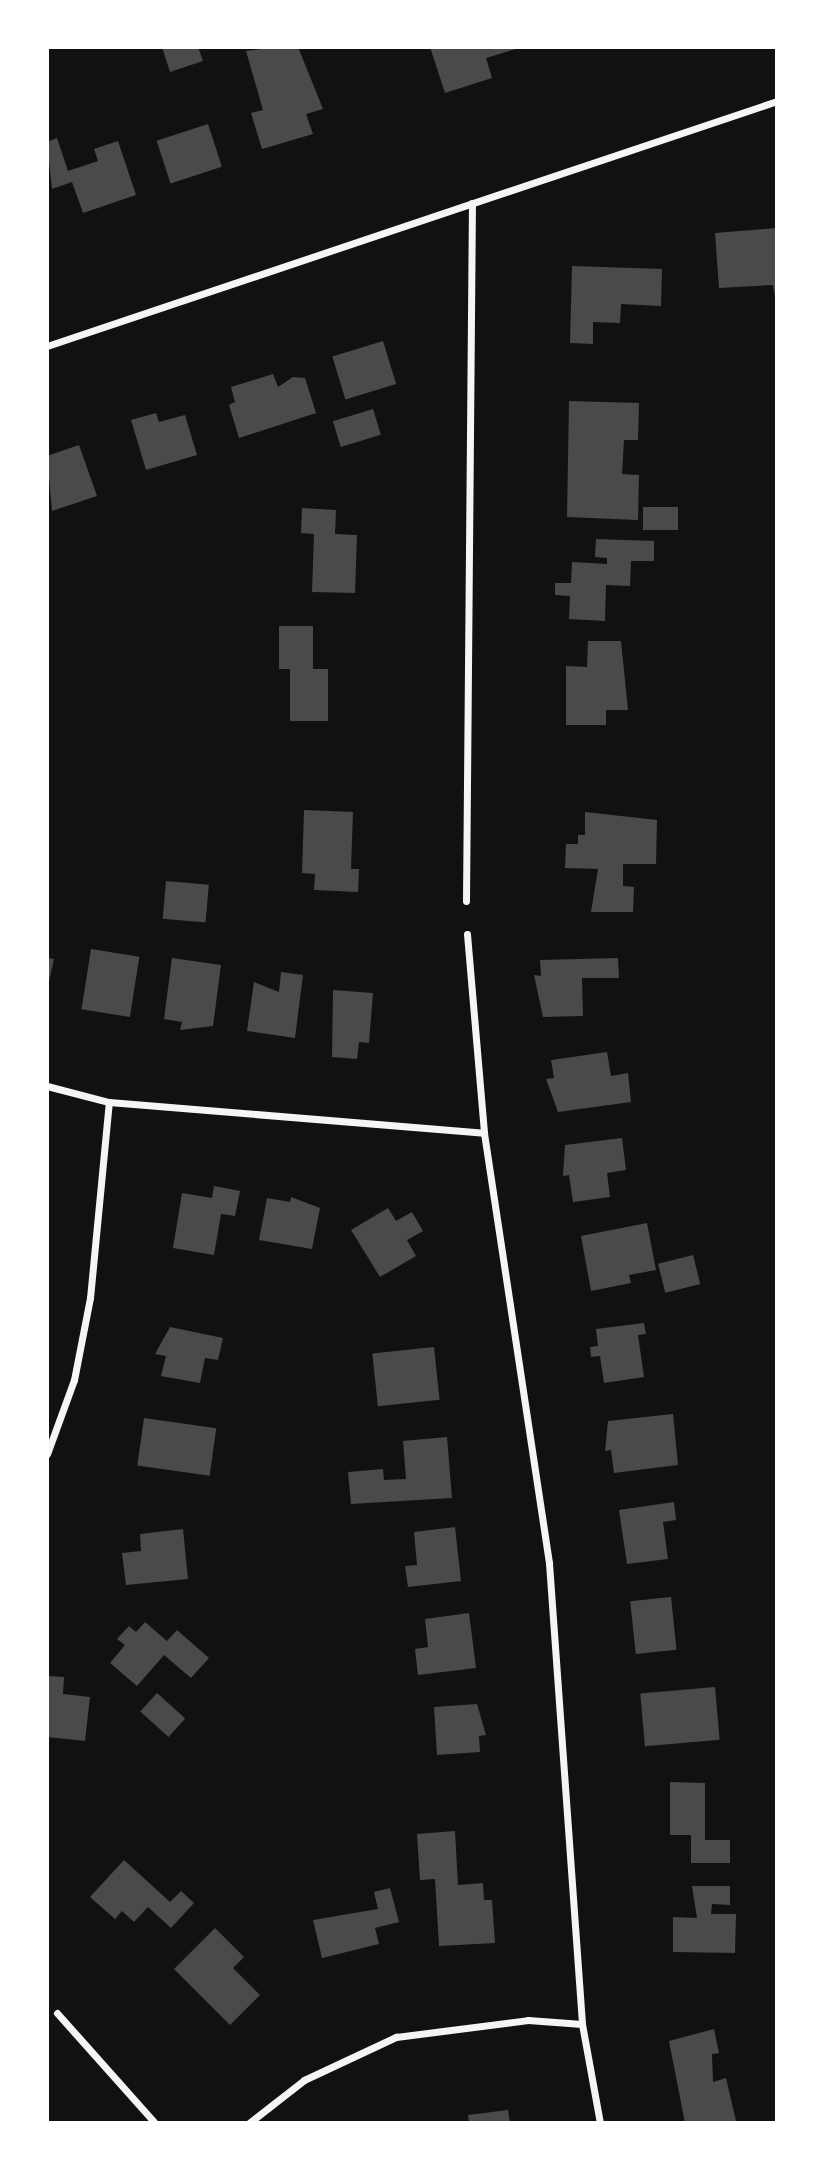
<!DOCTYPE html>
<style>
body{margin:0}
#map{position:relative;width:824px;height:2170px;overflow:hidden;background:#111;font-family:"Work Sans",sans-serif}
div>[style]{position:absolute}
.building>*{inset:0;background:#4a4a4a;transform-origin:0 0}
.minor>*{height:7px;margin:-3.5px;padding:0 3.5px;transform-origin:3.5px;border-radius:3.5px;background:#f5f5f5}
span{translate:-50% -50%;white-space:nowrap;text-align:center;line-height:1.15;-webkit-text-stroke:7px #fff;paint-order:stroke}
.frame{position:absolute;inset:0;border:49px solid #fff;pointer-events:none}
</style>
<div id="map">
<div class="building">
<div style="clip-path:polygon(162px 47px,198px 47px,203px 61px,170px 72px)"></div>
<div style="clip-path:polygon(277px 47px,298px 47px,323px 109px,306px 114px,313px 134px,262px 149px,251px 113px,263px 110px,246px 51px)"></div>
<div style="clip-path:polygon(430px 47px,519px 47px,519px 48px,486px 58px,492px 78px,445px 93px)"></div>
<div style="left:208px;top:124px;width:45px;height:54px;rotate:72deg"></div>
<div style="clip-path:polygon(57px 138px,68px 171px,98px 161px,94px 149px,118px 141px,136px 195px,83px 213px,72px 182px,52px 189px,47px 142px)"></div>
<div style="clip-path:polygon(776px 228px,777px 308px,773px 285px,719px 288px,715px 233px)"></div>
<div style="clip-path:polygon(572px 266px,662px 269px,661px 306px,621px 304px,620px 323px,593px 322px,593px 344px,570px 343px)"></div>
<div style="left:383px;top:341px;width:45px;height:53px;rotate:73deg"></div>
<div style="clip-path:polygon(273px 374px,278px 387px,293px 377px,305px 378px,316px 413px,239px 438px,229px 405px,235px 402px,231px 387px)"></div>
<div style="clip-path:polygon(569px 401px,639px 403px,638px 440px,624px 440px,622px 474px,639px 475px,638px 520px,567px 517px)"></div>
<div style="left:373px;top:409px;width:27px;height:42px;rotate:73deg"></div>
<div style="clip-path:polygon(156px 413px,159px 422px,185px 415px,197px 455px,146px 470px,131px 420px)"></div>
<div style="clip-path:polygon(79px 445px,97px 496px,52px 511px,47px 456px)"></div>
<div style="left:643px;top:507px;width:35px;height:23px"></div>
<div style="clip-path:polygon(302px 508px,336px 510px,335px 534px,357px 535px,355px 593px,312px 592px,314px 534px,301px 533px)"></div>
<div style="clip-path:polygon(596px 539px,654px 541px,654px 561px,631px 561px,630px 586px,606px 585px,605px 621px,569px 619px,570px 596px,555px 595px,555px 583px,571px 583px,572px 562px,607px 564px,607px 558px,595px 557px)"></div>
<div style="clip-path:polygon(279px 626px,313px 626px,313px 669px,328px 669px,328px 721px,290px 721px,290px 669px,279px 669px)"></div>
<div style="clip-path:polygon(588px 641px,621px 641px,628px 710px,606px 710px,606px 725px,566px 725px,566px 666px,587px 667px)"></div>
<div style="clip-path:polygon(304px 810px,353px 812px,351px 869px,359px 869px,358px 892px,314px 890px,315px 874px,302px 873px)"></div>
<div style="clip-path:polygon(585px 812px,657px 820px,656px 864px,623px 864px,623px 886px,634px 887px,633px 912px,591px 912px,598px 869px,565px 868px,566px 844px,578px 844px,578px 835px,585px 835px)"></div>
<div style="left:166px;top:881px;width:43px;height:38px;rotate:5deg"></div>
<div style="left:91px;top:949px;width:49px;height:61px;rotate:9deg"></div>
<div style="clip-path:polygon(47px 958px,54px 959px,48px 986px,47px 985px)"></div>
<div style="clip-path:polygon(172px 958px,221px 965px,213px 1026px,180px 1030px,182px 1022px,164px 1019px)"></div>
<div style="clip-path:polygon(618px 958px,619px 978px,582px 978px,583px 1016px,543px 1017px,534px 975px,541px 976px,540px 960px)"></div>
<div style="clip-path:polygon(281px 972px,303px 975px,295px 1038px,247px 1031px,254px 982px,279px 992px)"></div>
<div style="clip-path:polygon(333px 990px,373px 993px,369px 1043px,359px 1042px,357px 1059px,332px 1057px)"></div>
<div style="clip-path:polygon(607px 1052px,611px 1076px,628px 1073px,631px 1102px,558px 1112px,546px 1079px,554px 1078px,551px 1060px)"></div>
<div style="clip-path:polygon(622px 1138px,626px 1170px,607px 1173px,610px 1197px,573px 1202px,569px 1175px,563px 1176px,565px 1145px)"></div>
<div style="clip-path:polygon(214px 1186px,240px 1191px,235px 1216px,221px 1214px,214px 1255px,173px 1248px,182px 1193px,212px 1198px)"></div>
<div style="clip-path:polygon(291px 1197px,320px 1208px,312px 1249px,259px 1240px,267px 1198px,290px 1202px)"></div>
<div style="clip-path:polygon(388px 1208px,396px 1221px,412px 1212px,423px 1231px,407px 1240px,416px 1256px,380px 1277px,351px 1230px)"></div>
<div style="clip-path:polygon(647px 1223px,656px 1270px,629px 1275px,631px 1283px,591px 1291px,581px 1236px)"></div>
<div style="left:693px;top:1255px;width:30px;height:36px;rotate:76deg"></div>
<div style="clip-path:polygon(644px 1323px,646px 1334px,638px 1335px,644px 1377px,604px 1383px,600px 1356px,591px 1357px,590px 1347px,598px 1346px,596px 1329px)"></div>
<div style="clip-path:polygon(170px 1327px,223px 1338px,218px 1360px,205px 1358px,200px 1383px,161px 1376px,166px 1356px,155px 1354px)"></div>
<div style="left:434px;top:1347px;width:53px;height:62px;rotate:84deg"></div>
<div style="clip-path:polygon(673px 1414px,678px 1465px,614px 1473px,611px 1450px,605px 1451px,608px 1421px)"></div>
<div style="left:144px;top:1418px;width:73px;height:48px;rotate:8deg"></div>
<div style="clip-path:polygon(447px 1437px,452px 1498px,351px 1504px,348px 1472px,383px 1469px,384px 1480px,406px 1479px,403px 1441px)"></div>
<div style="clip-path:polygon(674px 1502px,676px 1520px,663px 1522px,668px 1559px,627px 1564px,619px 1510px)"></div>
<div style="clip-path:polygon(455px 1527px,461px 1581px,408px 1587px,405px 1566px,417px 1565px,414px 1532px)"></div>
<div style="clip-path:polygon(183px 1529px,188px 1579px,126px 1585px,122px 1553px,141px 1551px,140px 1534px)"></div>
<div style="left:671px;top:1597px;width:53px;height:41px;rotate:84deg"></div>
<div style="clip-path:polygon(469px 1613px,476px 1668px,418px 1675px,415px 1649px,428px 1647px,425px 1619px)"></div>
<div style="clip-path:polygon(145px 1622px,167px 1641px,177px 1630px,209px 1658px,191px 1678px,164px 1655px,137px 1686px,110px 1663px,125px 1645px,117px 1639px,129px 1626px,136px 1632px)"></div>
<div style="clip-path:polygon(47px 1676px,64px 1677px,63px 1694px,90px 1697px,85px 1741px,47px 1737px)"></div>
<div style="left:715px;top:1687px;width:53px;height:75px;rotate:85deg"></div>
<div style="left:157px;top:1693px;width:38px;height:25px;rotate:42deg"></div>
<div style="clip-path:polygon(477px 1704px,486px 1735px,479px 1736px,480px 1752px,437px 1755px,434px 1707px)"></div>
<div style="clip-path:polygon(670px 1782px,705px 1783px,705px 1840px,730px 1840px,730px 1863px,691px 1863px,691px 1835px,670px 1835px)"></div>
<div style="clip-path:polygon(455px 1831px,458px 1885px,483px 1883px,484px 1900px,492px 1900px,495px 1943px,439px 1946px,435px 1879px,420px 1880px,417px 1834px)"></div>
<div style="clip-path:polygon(124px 1860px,170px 1902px,181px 1891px,194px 1903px,171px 1928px,148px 1907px,134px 1922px,122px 1911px,115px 1919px,90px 1897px)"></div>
<div style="clip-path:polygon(692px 1886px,730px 1886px,730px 1905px,712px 1904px,711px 1914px,736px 1914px,735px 1953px,673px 1952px,673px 1917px,697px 1918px)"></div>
<div style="clip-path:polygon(390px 1888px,399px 1922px,375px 1928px,379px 1944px,322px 1958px,313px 1920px,378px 1909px,374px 1892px)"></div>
<div style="clip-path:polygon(215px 1928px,244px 1957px,233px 1968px,260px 1995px,230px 2025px,174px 1969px)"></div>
<div style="clip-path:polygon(714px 2029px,719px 2053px,712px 2054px,713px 2082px,726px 2078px,736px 2121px,685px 2123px,669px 2041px)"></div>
<div style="clip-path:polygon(508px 2110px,510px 2123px,469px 2123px,468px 2115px)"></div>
</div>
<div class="minor">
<div style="left:47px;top:346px;width:770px;rotate:-18.55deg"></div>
<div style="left:466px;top:901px;width:698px;rotate:-89.51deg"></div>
<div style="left:467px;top:934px;width:200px;rotate:85.1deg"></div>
<div style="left:484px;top:1133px;width:435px;rotate:81.4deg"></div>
<div style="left:549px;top:1563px;width:462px;rotate:85.9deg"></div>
<div style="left:582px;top:2024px;width:101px;rotate:79.7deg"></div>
<div style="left:47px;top:1086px;width:64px;rotate:14.5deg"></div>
<div style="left:109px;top:1102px;width:376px;rotate:4.7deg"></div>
<div style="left:47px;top:1454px;width:79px;rotate:-70deg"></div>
<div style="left:74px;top:1380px;width:84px;rotate:-79deg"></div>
<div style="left:90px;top:1298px;width:197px;rotate:-84.5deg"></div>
<div style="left:57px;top:2013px;width:147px;rotate:48.3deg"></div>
<div style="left:249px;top:2123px;width:70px;rotate:-38deg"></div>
<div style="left:304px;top:2080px;width:102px;rotate:-25.1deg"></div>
<div style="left:396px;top:2037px;width:133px;rotate:-7.3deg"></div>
<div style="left:528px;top:2020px;width:54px;rotate:4.2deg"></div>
</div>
<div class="frame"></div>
</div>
